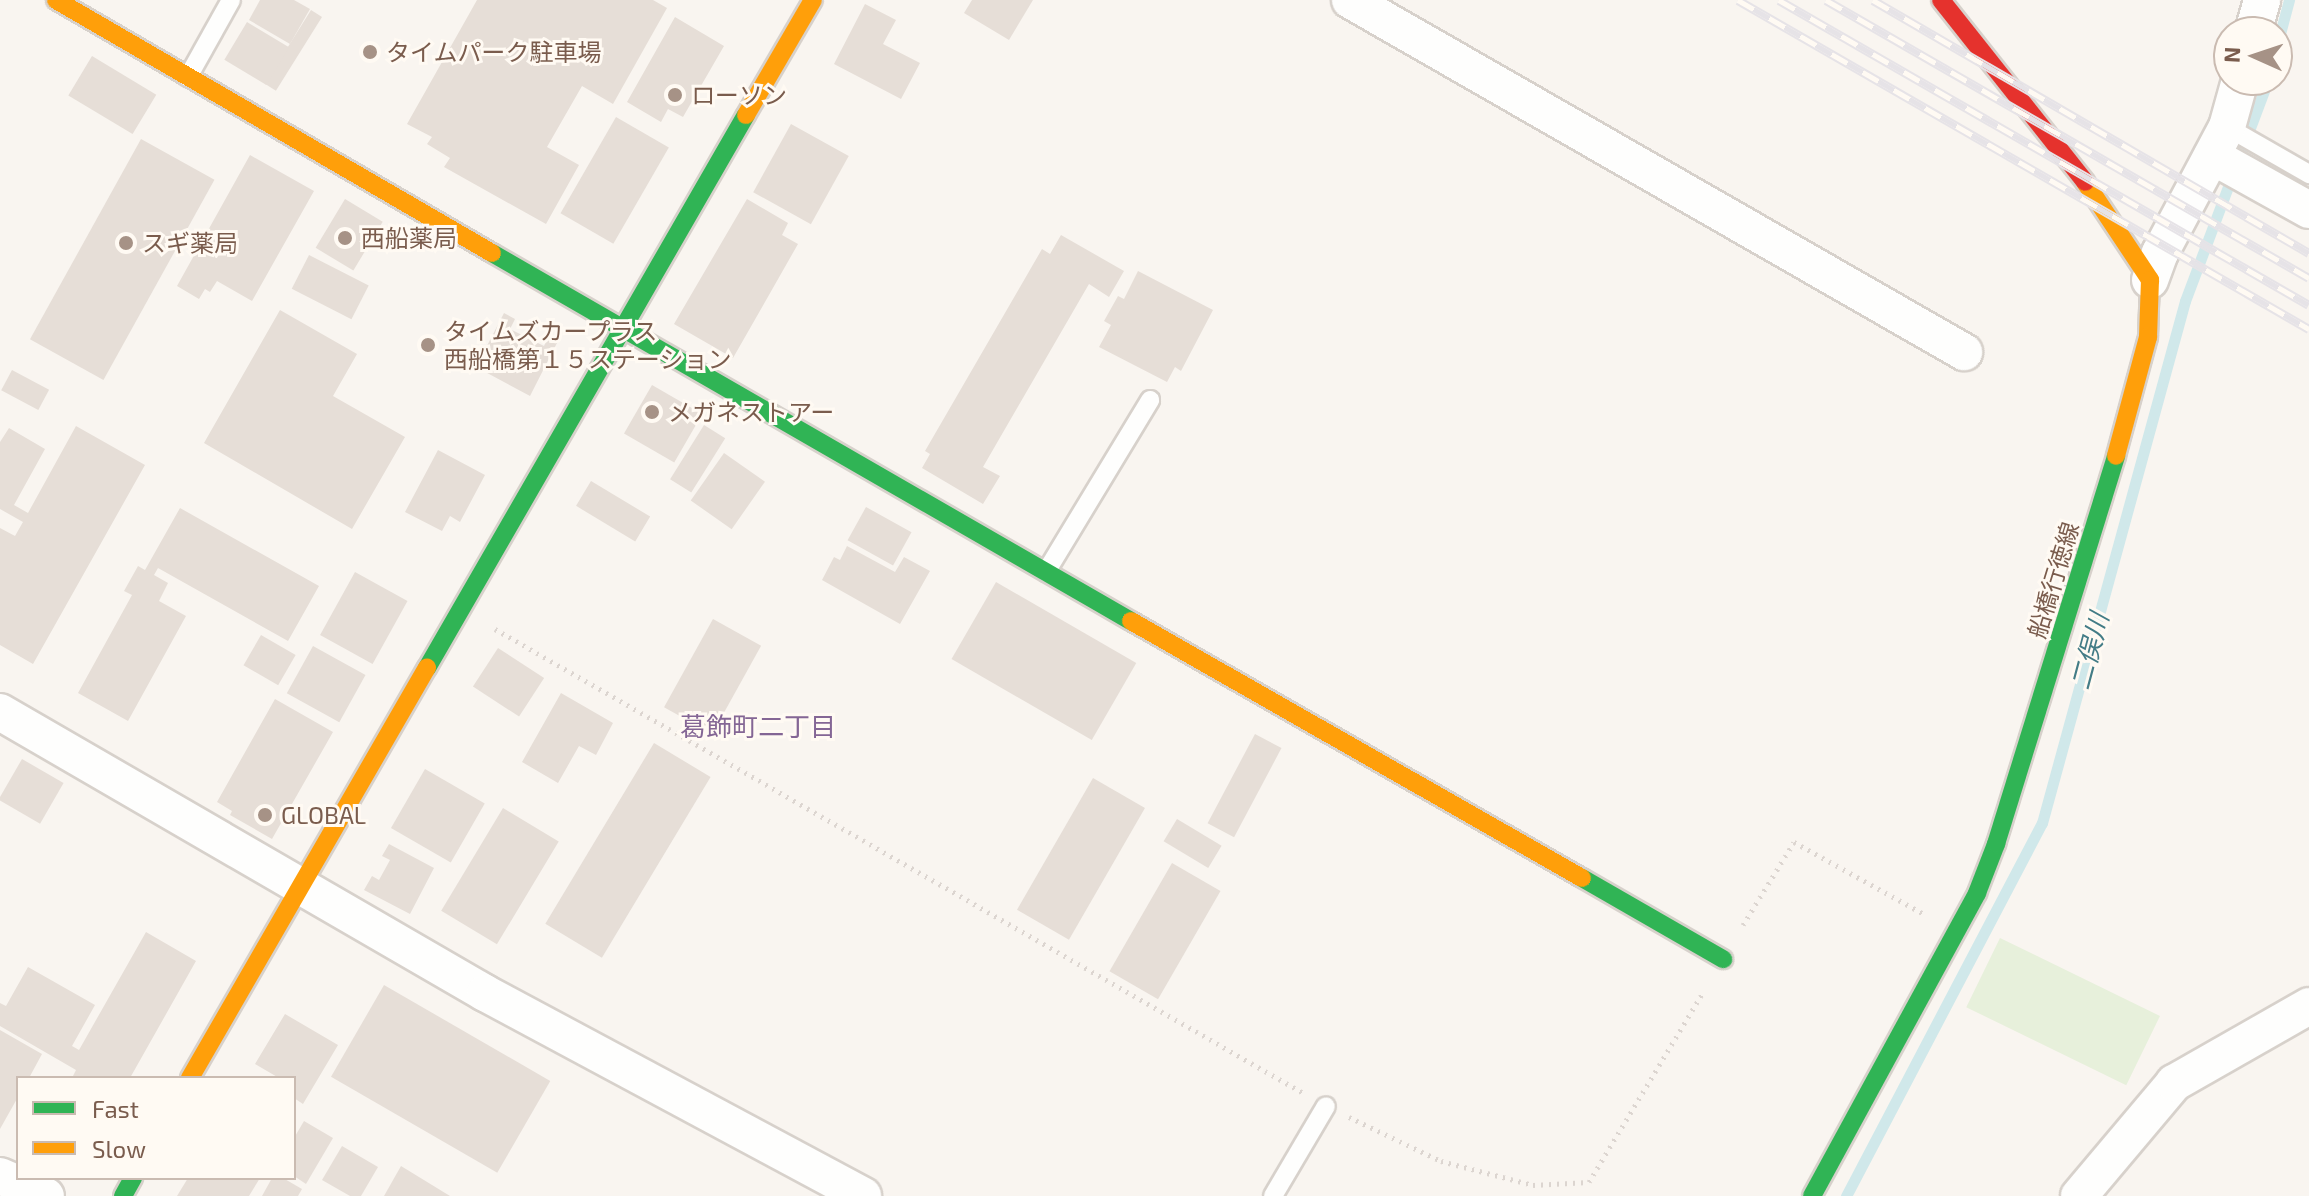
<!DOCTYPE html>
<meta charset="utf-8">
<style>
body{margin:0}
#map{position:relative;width:2309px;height:1196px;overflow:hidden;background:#f9f5f0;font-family:"Exo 2","Noto Sans JP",sans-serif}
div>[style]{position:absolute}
.green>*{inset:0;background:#e7f0db;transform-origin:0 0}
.stream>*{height:11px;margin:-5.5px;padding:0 5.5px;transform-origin:5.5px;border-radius:5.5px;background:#d0e8ea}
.building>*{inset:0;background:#e6ded7;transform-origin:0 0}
.path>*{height:5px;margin-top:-2.5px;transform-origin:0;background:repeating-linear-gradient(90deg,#dcd5d0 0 2px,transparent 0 8px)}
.roads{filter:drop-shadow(2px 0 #d7d1cb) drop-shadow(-2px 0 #d7d1cb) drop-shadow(0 2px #d7d1cb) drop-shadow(0 -2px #d7d1cb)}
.lane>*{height:18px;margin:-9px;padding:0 9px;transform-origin:9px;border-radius:9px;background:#fefefd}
.street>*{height:36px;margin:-18px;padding:0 18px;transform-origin:18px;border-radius:18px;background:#fefefd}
.fast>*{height:18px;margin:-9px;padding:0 9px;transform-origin:9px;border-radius:9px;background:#30b455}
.slow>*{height:18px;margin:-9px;padding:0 9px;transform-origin:9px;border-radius:9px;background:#ff9f0a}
.jam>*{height:18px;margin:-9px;padding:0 9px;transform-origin:9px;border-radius:9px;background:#e5322d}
.rail>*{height:9px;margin-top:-4.5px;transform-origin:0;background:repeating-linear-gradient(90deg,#fffaf3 0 18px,#e6e3e7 0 36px);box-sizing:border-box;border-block:2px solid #e6e3e7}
.dots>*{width:22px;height:22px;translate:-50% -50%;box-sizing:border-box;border:4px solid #fffaf3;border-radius:50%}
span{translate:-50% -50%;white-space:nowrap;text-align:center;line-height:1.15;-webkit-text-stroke:6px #fffaf3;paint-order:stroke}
.poi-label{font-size:24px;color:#7a5c4d}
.left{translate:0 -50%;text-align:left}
.street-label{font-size:24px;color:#7a5c4d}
.water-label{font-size:26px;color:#437c86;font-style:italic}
.neighbourhood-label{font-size:26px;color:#846695}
.legend{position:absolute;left:16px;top:1076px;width:280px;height:104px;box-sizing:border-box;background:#fffaf3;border:2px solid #cabbb1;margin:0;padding:10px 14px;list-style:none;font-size:24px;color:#7a5c4d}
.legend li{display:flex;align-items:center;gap:16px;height:40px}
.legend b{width:40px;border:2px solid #cabbb1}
.north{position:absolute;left:2213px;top:16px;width:80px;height:80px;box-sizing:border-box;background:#fffaf3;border:2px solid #cabbb1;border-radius:50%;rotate:273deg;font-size:22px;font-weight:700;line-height:32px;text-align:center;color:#7a5c4d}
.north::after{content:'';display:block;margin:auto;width:28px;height:36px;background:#a69286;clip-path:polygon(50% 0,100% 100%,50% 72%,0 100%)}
</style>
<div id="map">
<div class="green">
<div style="left:2000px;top:938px;width:178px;height:77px;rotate:26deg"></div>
</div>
<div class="stream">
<div style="left:2277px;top:45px;width:47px;rotate:-75.1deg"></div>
<div style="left:1846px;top:1196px;width:421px;rotate:-62.3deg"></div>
<div style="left:2042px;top:823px;width:541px;rotate:-74.68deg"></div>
<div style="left:2185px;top:301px;width:236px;rotate:-69.4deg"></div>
</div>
<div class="building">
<div style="clip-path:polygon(260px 0,294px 0,310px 9px,290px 44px,249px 20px)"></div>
<div style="clip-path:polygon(477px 0,653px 0,667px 8px,613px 104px,582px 86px,547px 147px,579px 165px,546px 224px,444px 167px,450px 158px,427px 144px,432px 137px,407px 124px)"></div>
<div style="clip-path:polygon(972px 0,1033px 0,1009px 40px,964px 13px)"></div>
<div style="clip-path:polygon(865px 4px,896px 20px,883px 44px,920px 63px,901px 99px,834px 64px)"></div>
<div style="left:311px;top:10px;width:13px;height:87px;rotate:32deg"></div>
<div style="clip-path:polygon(675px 17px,724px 46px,683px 117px,668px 109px,661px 122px,627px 102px)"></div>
<div style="left:247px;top:22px;width:49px;height:44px;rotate:31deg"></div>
<div style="left:92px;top:56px;width:75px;height:46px;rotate:31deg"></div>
<div style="left:616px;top:117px;width:61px;height:111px;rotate:30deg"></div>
<div style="left:791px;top:124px;width:66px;height:78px;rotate:29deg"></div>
<div style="left:141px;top:139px;width:84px;height:229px;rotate:29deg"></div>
<div style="clip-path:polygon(250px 155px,314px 191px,252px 301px,217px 281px,210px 292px,205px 289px,199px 299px,177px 286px)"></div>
<div style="left:345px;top:199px;width:44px;height:57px;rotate:31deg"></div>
<div style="clip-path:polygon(747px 199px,788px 223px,782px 235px,798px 244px,733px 358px,674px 324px)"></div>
<div style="clip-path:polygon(1061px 235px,1124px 271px,1109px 297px,1089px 284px,983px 467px,1000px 476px,983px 504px,922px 468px,930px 454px,925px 451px,1042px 249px,1050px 254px)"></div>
<div style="left:309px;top:255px;width:67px;height:38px;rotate:27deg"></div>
<div style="clip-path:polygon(1138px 271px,1213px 310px,1181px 371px,1175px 367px,1167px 382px,1099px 347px,1111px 325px,1104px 321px,1118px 296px,1124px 299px)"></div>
<div style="clip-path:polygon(280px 310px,357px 354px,333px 396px,405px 437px,352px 529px,204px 443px)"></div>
<div style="clip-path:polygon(504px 313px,515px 319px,510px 329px,544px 346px,549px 335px,559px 339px,530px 396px,476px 367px)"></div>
<div style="left:12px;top:370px;width:42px;height:23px;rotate:28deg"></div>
<div style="left:652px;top:385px;width:58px;height:56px;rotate:30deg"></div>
<div style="left:704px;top:425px;width:25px;height:64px;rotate:32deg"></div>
<div style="clip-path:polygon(76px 426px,145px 465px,33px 664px,0 645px,0 528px,15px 536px,23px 522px,0 509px,0 442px,9px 428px,45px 449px,14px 505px,28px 513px)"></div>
<div style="clip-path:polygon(438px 450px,485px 475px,460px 522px,450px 516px,442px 531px,405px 512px)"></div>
<div style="left:724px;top:453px;width:50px;height:58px;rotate:35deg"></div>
<div style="left:591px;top:481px;width:69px;height:29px;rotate:31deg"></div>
<div style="left:866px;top:507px;width:52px;height:38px;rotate:29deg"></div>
<div style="clip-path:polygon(180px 508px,319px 586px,288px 641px,158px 568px,154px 575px,168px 583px,159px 601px,186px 616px,128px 721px,78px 693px,132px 595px,124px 591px,138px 566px,145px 570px)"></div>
<div style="clip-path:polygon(847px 546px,895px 572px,904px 557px,930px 571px,900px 624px,822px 580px,834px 557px,840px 560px)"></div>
<div style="left:355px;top:572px;width:60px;height:72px;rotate:29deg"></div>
<div style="left:996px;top:582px;width:162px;height:89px;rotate:30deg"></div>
<div style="left:713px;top:619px;width:55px;height:101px;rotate:29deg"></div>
<div style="left:261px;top:635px;width:40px;height:35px;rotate:30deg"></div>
<div style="left:313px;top:646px;width:60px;height:54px;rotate:29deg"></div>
<div style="left:498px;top:648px;width:55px;height:46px;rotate:33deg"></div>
<div style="clip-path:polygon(561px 693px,613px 723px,596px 755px,579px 746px,558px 783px,522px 762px)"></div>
<div style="clip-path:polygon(275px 699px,333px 732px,272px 839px,230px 815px,232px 811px,217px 802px)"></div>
<div style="left:1255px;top:734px;width:30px;height:101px;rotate:28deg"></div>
<div style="left:654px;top:743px;width:66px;height:211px;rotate:31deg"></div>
<div style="left:22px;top:759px;width:48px;height:47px;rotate:30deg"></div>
<div style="left:425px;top:769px;width:69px;height:68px;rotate:30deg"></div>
<div style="left:1093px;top:778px;width:60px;height:152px;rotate:30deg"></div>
<div style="left:503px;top:808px;width:65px;height:120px;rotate:31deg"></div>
<div style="left:1177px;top:819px;width:52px;height:26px;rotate:31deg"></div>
<div style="clip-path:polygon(389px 844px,434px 868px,410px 914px,364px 890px,372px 876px,379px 880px,390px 860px,382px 856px)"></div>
<div style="left:1172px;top:863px;width:56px;height:125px;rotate:30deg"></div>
<div style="clip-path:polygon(146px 932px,196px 961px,130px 1078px,72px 1078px,76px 1070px,0 1026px,0 1003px,6px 1006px,28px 967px,95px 1005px,72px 1046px,79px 1050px)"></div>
<div style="left:384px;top:985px;width:192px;height:106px;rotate:30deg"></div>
<div style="clip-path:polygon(285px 1014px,338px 1045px,303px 1104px,294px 1098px,294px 1078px,279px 1078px,255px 1064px)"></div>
<div style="clip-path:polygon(0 1030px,42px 1054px,29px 1078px,18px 1078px,18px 1097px,0 1129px)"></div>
<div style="clip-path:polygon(304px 1121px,333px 1138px,306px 1184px,294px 1176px,294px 1138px)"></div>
<div style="clip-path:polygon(342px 1146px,378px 1167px,361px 1196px,350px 1196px,322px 1180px)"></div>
<div style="clip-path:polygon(401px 1166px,450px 1196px,384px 1196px)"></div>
<div style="clip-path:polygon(188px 1178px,260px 1178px,249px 1196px,177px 1196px)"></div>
<div style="clip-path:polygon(272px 1178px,283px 1178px,302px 1189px,298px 1196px,262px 1196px)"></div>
</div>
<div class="path">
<div style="left:495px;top:629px;width:934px;rotate:29.86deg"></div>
<div style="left:1743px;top:925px;width:97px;rotate:-58.4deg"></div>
<div style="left:1794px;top:842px;width:149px;rotate:29deg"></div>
<div style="left:1349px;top:1117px;width:102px;rotate:25.6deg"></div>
<div style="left:1441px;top:1161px;width:95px;rotate:14.6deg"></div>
<div style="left:1533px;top:1185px;width:56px;rotate:-3.1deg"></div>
<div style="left:1589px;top:1182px;width:222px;rotate:-59deg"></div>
</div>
<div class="roads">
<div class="lane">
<div style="left:188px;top:77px;width:88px;rotate:-60.8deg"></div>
<div style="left:2227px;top:127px;width:95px;rotate:29.8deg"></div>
<div style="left:1046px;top:572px;width:201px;rotate:-58.8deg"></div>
<div style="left:1273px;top:1196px;width:104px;rotate:-59.5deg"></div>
</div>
<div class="street">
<div style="left:1350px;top:0;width:708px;rotate:29.83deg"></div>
<div style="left:2253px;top:32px;width:33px;rotate:-74deg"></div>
<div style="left:2212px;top:156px;width:111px;rotate:29.1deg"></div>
<div style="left:2150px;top:280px;width:29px;rotate:-70deg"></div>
<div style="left:2160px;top:253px;width:143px;rotate:-62deg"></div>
<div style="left:2227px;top:127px;width:49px;rotate:-74.5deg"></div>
<div style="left:0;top:712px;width:561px;rotate:30.09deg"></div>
<div style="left:485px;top:993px;width:429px;rotate:28.2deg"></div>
<div style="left:0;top:1176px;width:50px;rotate:23.5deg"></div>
<div style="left:2079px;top:1196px;width:148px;rotate:-49.9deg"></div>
<div style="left:2174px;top:1083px;width:155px;rotate:-29.7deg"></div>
</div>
<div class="fast">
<div style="left:492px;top:253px;width:737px;rotate:29.94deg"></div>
<div style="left:427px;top:668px;width:638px;rotate:-60.02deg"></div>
<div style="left:1582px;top:878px;width:163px;rotate:29.9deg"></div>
<div style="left:123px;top:1196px;width:21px;rotate:-61deg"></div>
<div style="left:1812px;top:1196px;width:345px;rotate:-61.4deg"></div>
<div style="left:1977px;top:893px;width:53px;rotate:-68.8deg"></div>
<div style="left:1996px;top:844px;width:406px;rotate:-72.8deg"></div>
</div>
<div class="slow">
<div style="left:56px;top:0;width:504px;rotate:30.13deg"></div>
<div style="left:746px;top:115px;width:133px;rotate:-59.8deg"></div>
<div style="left:2085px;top:182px;width:118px;rotate:56.4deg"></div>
<div style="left:2150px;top:280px;width:57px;rotate:92deg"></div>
<div style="left:2148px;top:337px;width:123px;rotate:105.1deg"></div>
<div style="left:1131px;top:621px;width:519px;rotate:29.68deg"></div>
<div style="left:190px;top:1078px;width:474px;rotate:-60deg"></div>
</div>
<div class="jam">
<div style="left:1941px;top:0;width:232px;rotate:51.6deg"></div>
</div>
</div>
<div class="rail">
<div style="left:1738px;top:0;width:659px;rotate:29.95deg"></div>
<div style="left:1779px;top:0;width:611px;rotate:29.92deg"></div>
<div style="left:1826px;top:0;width:557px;rotate:29.92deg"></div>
<div style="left:1873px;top:0;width:504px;rotate:30.13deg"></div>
</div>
<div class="dots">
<div style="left:370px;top:52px;background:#a69286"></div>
<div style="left:675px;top:95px;background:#a69286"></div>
<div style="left:345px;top:238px;background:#a69286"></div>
<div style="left:126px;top:243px;background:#a69286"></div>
<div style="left:428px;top:345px;background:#a69286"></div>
<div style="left:652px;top:412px;background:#a69286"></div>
<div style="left:265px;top:815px;background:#a69286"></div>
</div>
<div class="poi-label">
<span class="left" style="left:386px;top:52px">タイムパーク駐車場</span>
<span class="left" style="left:691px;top:95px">ローソン</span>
<span class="left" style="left:361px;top:238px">西船薬局</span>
<span class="left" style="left:142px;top:243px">スギ薬局</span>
<span class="left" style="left:444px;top:345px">タイムズカープラス<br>西船橋第１５ステーション</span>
<span class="left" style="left:668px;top:412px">メガネストアー</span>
<span class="left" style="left:281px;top:815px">GLOBAL</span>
</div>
<div class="street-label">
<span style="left:2053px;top:580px;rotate:-73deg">船橋行徳線</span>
</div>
<div class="water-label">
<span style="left:2089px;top:651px;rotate:-75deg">二俣川</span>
</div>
<div class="neighbourhood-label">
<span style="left:758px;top:726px">葛飾町二丁目</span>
</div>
<ul class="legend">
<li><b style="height:10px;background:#30b455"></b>Fast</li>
<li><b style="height:10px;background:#ff9f0a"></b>Slow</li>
</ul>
<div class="north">N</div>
</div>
